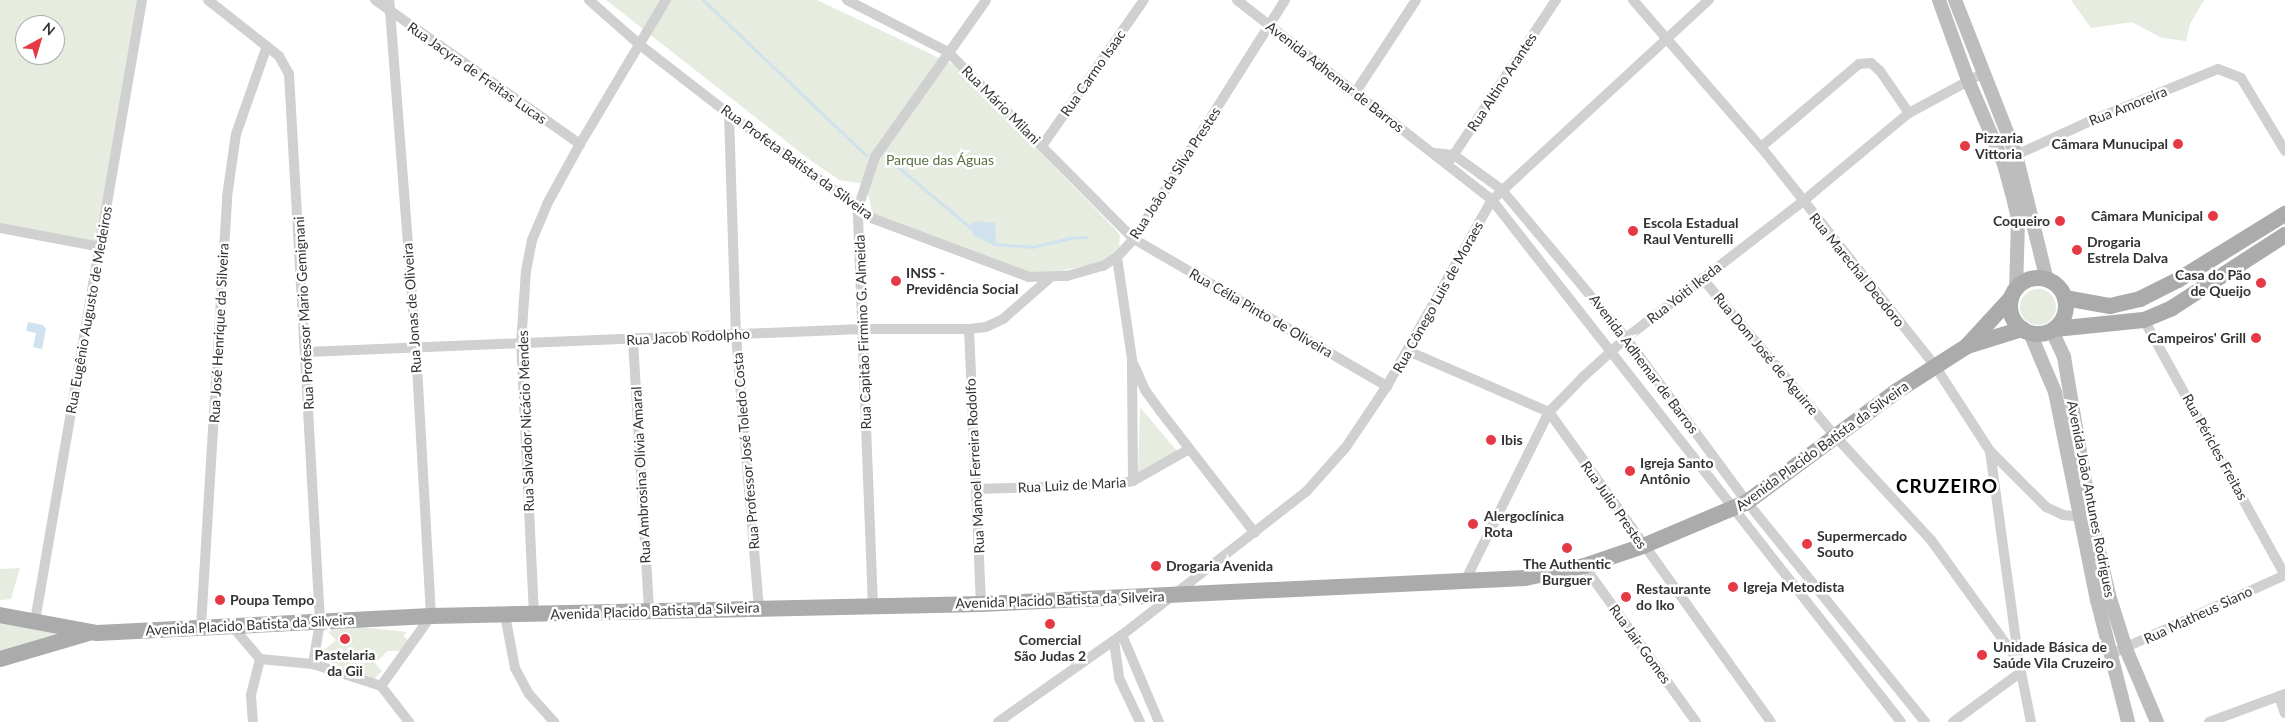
<!DOCTYPE html>
<meta charset="utf-8">
<style>
body{margin:0}
#map{position:relative;width:2285px;height:722px;overflow:hidden;background:#fff;font-family:Lato,sans-serif}
div>[style]{position:absolute}
.green>*{inset:0;background:#e6ecdf}
.round{border-radius:50%}
.water>*{inset:0;background:#cfe2ee}
.stream>*{height:3px;margin:-1.5px;padding:0 1.5px;transform-origin:1.5px;border-radius:1.5px;background:#cfe2ee}
.street>*{height:10px;margin:-5px;padding:0 5px;transform-origin:5px;border-radius:5px;background:#d0d0d0}
.secondary>*{height:14px;margin:-7px;padding:0 7px;transform-origin:7px;border-radius:7px;background:#bdbdbd}
.primary>*{height:16px;margin:-8px;padding:0 8px;transform-origin:8px;border-radius:8px;background:#ababab}
.primary>.ring{margin:-8px;padding:0;box-sizing:content-box;background:none;border:16px solid #ababab;border-radius:50%}
.dots>*{width:14px;height:14px;translate:-50% -50%;box-sizing:border-box;border:2px solid #fff;border-radius:50%}
span{translate:-50% -50%;white-space:nowrap;text-align:center;line-height:1.15;-webkit-text-stroke:5px #fff;paint-order:stroke}
.street-label{font-size:14px;color:#333}
.poi-label{font-size:14px;color:#333;font-weight:700}
.left{translate:0 -50%;text-align:left}
.right{translate:-100% -50%;text-align:right}
.park-label{font-size:14px;color:#56703f}
.district-label{font-size:19px;color:#000;font-weight:700;letter-spacing:1px}
.north{position:absolute;left:15px;top:15px;width:50px;height:50px;box-sizing:border-box;background:#fff;border:1px solid #adadad;border-radius:50%;rotate:39deg;font-size:14px;font-weight:700;line-height:20px;text-align:center;color:#333}
.north::after{content:'';display:block;margin:auto;width:18px;height:22px;background:#e63946;clip-path:polygon(50% 0,100% 100%,50% 72%,0 100%)}
</style>
<div id="map">
<div class="green">
<div style="clip-path:polygon(evenodd,0 0,142px 0,101px 247px,0 228px,0 0,25px 25px,55px 25px,55px 55px,25px 55px,25px 25px)"></div>
<div style="clip-path:polygon(606px 0,817px 0,933px 55px,956px 66px,1115px 229px,1120px 235px,1119px 247px,1111px 256px,1095px 264px,1029px 277px,873px 216px,866px 184px,839px 180px,810px 160px)"></div>
<div style="clip-path:polygon(2071px 0,2204px 0,2190px 24px,2186px 41px,2162px 38px,2132px 22px,2091px 28px)"></div>
<div class="round" style="left:2020px;top:289px;width:36px;height:36px"></div>
<div style="clip-path:polygon(1140px 407px,1177px 451px,1138px 475px)"></div>
<div style="clip-path:polygon(20px 568px,11px 599px,0 600px,0 569px)"></div>
<div style="clip-path:polygon(0 615px,89px 633px,0 659px)"></div>
<div style="clip-path:polygon(344px 625px,407px 632px,403px 636px,408px 640px,401px 651px,388px 651px,375px 663px,382px 671px,373px 680px,316px 657px,336px 640px,327px 631px)"></div>
</div>
<div class="water">
<div style="clip-path:polygon(977px 221px,995px 223px,996px 246px,973px 235px,971px 224px)"></div>
<div style="clip-path:polygon(28px 322px,43px 325px,46px 329px,42px 349px,33px 347px,36px 333px,26px 331px)"></div>
</div>
<div class="stream">
<div style="left:703px;top:0;width:226px;rotate:43.6deg"></div>
<div style="left:885px;top:156px;width:114px;rotate:40deg"></div>
<div style="left:993px;top:244px;width:39px;rotate:4deg"></div>
<div style="left:1032px;top:247px;width:39px;rotate:-13deg"></div>
<div style="left:1070px;top:238px;width:17px;rotate:-3deg"></div>
</div>
<div class="street">
<div style="left:208px;top:0;width:90px;rotate:38.3deg"></div>
<div style="left:279px;top:56px;width:21px;rotate:61deg"></div>
<div style="left:289px;top:74px;width:549px;rotate:86.76deg"></div>
<div style="left:320px;top:622px;width:43px;rotate:99.5deg"></div>
<div style="left:375px;top:0;width:251px;rotate:35.1deg"></div>
<div style="left:589px;top:0;width:68px;rotate:41.4deg"></div>
<div style="left:640px;top:45px;width:113px;rotate:37.8deg"></div>
<div style="left:729px;top:114px;width:179px;rotate:35.9deg"></div>
<div style="left:874px;top:219px;width:165px;rotate:20.5deg"></div>
<div style="left:1029px;top:277px;width:38px;rotate:-2deg"></div>
<div style="left:1067px;top:276px;width:37px;rotate:-16deg"></div>
<div style="left:1103px;top:266px;width:17px;rotate:-33deg"></div>
<div style="left:847px;top:0;width:114px;rotate:27.2deg"></div>
<div style="left:948px;top:52px;width:264px;rotate:45.2deg"></div>
<div style="left:1134px;top:239px;width:293px;rotate:30.2deg"></div>
<div style="left:1237px;top:0;width:324px;rotate:38.1deg"></div>
<div style="left:1492px;top:200px;width:663px;rotate:51.92deg"></div>
<div style="left:1633px;top:0;width:195px;rotate:49deg"></div>
<div style="left:1761px;top:147px;width:280px;rotate:51.5deg"></div>
<div style="left:1935px;top:366px;width:101px;rotate:57.1deg"></div>
<div style="left:1990px;top:451px;width:79px;rotate:45deg"></div>
<div style="left:2046px;top:507px;width:19px;rotate:25deg"></div>
<div style="left:2063px;top:515px;width:22px;rotate:5deg"></div>
<div style="left:1355px;top:93px;width:111px;rotate:-56.7deg"></div>
<div style="left:729px;top:114px;width:221px;rotate:88.2deg"></div>
<div style="left:736px;top:335px;width:274px;rotate:85.2deg"></div>
<div style="left:1042px;top:146px;width:178px;rotate:-55.1deg"></div>
<div style="left:1761px;top:147px;width:128px;rotate:-40.3deg"></div>
<div style="left:1859px;top:64px;width:12px;rotate:-5deg"></div>
<div style="left:1871px;top:63px;width:12px;rotate:42deg"></div>
<div style="left:1880px;top:71px;width:51px;rotate:55.4deg"></div>
<div style="left:1434px;top:153px;width:20px;rotate:6deg"></div>
<div style="left:1454px;top:155px;width:58px;rotate:35.9deg"></div>
<div style="left:1501px;top:189px;width:194px;rotate:50deg"></div>
<div style="left:1626px;top:338px;width:204px;rotate:53.6deg"></div>
<div style="left:1747px;top:502px;width:283px;rotate:51deg"></div>
<div style="left:2016px;top:155px;width:79px;rotate:-24.6deg"></div>
<div style="left:2088px;top:122px;width:140px;rotate:-22.2deg"></div>
<div style="left:2218px;top:69px;width:25px;rotate:21deg"></div>
<div style="left:2241px;top:78px;width:85px;rotate:58.9deg"></div>
<div style="left:1451px;top:159px;width:191px;rotate:-56.6deg"></div>
<div style="left:0;top:228px;width:103px;rotate:10.7deg"></div>
<div style="left:1702px;top:278px;width:207px;rotate:49.9deg"></div>
<div style="left:1835px;top:436px;width:142px;rotate:47.3deg"></div>
<div style="left:1931px;top:540px;width:150px;rotate:54.2deg"></div>
<div style="left:2144px;top:320px;width:291px;rotate:61.1deg"></div>
<div style="left:969px;top:329px;width:275px;rotate:87.5deg"></div>
<div style="left:633px;top:340px;width:271px;rotate:86.6deg"></div>
<div style="left:1408px;top:351px;width:154px;rotate:23.4deg"></div>
<div style="left:1549px;top:412px;width:381px;rotate:54.4deg"></div>
<div style="left:307px;top:352px;width:556px;rotate:-2.37deg"></div>
<div style="left:863px;top:329px;width:106px"></div>
<div style="left:969px;top:329px;width:17px;rotate:-7deg"></div>
<div style="left:986px;top:327px;width:19px;rotate:-25deg"></div>
<div style="left:1003px;top:319px;width:64px;rotate:-41.2deg"></div>
<div style="left:1134px;top:365px;width:27px;rotate:66deg"></div>
<div style="left:1145px;top:390px;width:27px;rotate:54deg"></div>
<div style="left:1161px;top:412px;width:153px;rotate:52.2deg"></div>
<div style="left:1990px;top:451px;width:213px;rotate:82.2deg"></div>
<div style="left:2019px;top:662px;width:61px;rotate:78.7deg"></div>
<div style="left:1133px;top:481px;width:122px;rotate:-90.5deg"></div>
<div style="left:1132px;top:359px;width:103px;rotate:-98.4deg"></div>
<div style="left:1117px;top:257px;width:25px;rotate:-47deg"></div>
<div style="left:1134px;top:239px;width:283px;rotate:-57.7deg"></div>
<div style="left:976px;top:489px;width:135px;rotate:-1.7deg"></div>
<div style="left:1111px;top:485px;width:22px;rotate:-10deg"></div>
<div style="left:1133px;top:481px;width:64px;rotate:-29.7deg"></div>
<div style="left:1584px;top:566px;width:192px;rotate:54.3deg"></div>
<div style="left:1464px;top:583px;width:191px;rotate:-63.6deg"></div>
<div style="left:1549px;top:412px;width:49px;rotate:-45.8deg"></div>
<div style="left:1583px;top:377px;width:58px;rotate:-42.2deg"></div>
<div style="left:1626px;top:338px;width:222px;rotate:-37.7deg"></div>
<div style="left:1802px;top:202px;width:139px;rotate:-39.8deg"></div>
<div style="left:1909px;top:113px;width:84px;rotate:-28.4deg"></div>
<div style="left:873px;top:607px;width:399px;rotate:-92.2deg"></div>
<div style="left:858px;top:208px;width:54px;rotate:-71.6deg"></div>
<div style="left:875px;top:157px;width:192px;rotate:-54.7deg"></div>
<div style="left:505px;top:615px;width:54px;rotate:79.3deg"></div>
<div style="left:515px;top:668px;width:30px;rotate:62deg"></div>
<div style="left:529px;top:694px;width:38px;rotate:48deg"></div>
<div style="left:534px;top:615px;width:271px;rotate:-92.7deg"></div>
<div style="left:521px;top:344px;width:73px;rotate:-86.1deg"></div>
<div style="left:526px;top:271px;width:32px;rotate:-79deg"></div>
<div style="left:532px;top:240px;width:39px;rotate:-67deg"></div>
<div style="left:547px;top:204px;width:68px;rotate:-61.2deg"></div>
<div style="left:580px;top:144px;width:168px;rotate:-59.2deg"></div>
<div style="left:35px;top:621px;width:630px;rotate:-80.22deg"></div>
<div style="left:201px;top:626px;width:430px;rotate:-86.5deg"></div>
<div style="left:227px;top:197px;width:64px;rotate:-81.9deg"></div>
<div style="left:236px;top:134px;width:93px;rotate:-70.6deg"></div>
<div style="left:232px;top:626px;width:43px;rotate:49.7deg"></div>
<div style="left:260px;top:659px;width:37px;rotate:104deg"></div>
<div style="left:251px;top:695px;width:27px;rotate:86deg"></div>
<div style="left:1122px;top:635px;width:95px;rotate:67deg"></div>
<div style="left:1114px;top:641px;width:37px;rotate:82deg"></div>
<div style="left:1119px;top:678px;width:49px;rotate:64.5deg"></div>
<div style="left:2111px;top:654px;width:191px;rotate:-24.4deg"></div>
<div style="left:260px;top:659px;width:53px;rotate:5.4deg"></div>
<div style="left:313px;top:664px;width:71px;rotate:17.9deg"></div>
<div style="left:381px;top:686px;width:86px;rotate:-54.5deg"></div>
<div style="left:431px;top:616px;width:268px;rotate:-93.2deg"></div>
<div style="left:416px;top:348px;width:349px;rotate:-94.4deg"></div>
<div style="left:381px;top:686px;width:46px;rotate:52.1deg"></div>
<div style="left:2279px;top:696px;width:18px;rotate:71deg"></div>
<div style="left:998px;top:722px;width:151px;rotate:-35.1deg"></div>
<div style="left:1122px;top:635px;width:233px;rotate:-37.9deg"></div>
<div style="left:1306px;top:492px;width:60px;rotate:-48.4deg"></div>
<div style="left:1346px;top:447px;width:73px;rotate:-56.1deg"></div>
<div style="left:1387px;top:386px;width:214px;rotate:-60.6deg"></div>
<div style="left:1492px;top:200px;width:295px;rotate:-42.7deg"></div>
<div style="left:1953px;top:722px;width:84px;rotate:-36.3deg"></div>
<div style="left:2209px;top:722px;width:81px;rotate:-20.2deg"></div>
</div>
<div class="secondary">
<div style="left:1939px;top:0;width:85px;rotate:70.1deg"></div>
<div style="left:1968px;top:80px;width:91px;rotate:66.8deg"></div>
<div style="left:2004px;top:164px;width:30px;rotate:75deg"></div>
<div style="left:2012px;top:193px;width:28px;rotate:77deg"></div>
<div style="left:2018px;top:220px;width:70px;rotate:91.6deg"></div>
<div style="left:1955px;top:0;width:167px;rotate:68.5deg"></div>
<div style="left:2016px;top:155px;width:129px;rotate:76.1deg"></div>
<div style="left:2052px;top:331px;width:29px;rotate:65deg"></div>
<div style="left:2064px;top:357px;width:162px;rotate:80.4deg"></div>
<div style="left:2091px;top:517px;width:80px;rotate:77deg"></div>
<div style="left:2109px;top:595px;width:57px;rotate:72.5deg"></div>
<div style="left:2126px;top:649px;width:79px;rotate:67deg"></div>
<div style="left:2030px;top:333px;width:64px;rotate:67deg"></div>
<div style="left:2055px;top:392px;width:212px;rotate:78.6deg"></div>
<div style="left:2097px;top:600px;width:126px;rotate:75.7deg"></div>
</div>
<div class="primary">
<div class="ring" style="left:2010px;top:278px;width:40px;height:40px"></div>
<div style="left:2065px;top:298px;width:46px;rotate:10.1deg"></div>
<div style="left:2110px;top:306px;width:31px;rotate:-13deg"></div>
<div style="left:2140px;top:299px;width:42px;rotate:-26.6deg"></div>
<div style="left:2178px;top:280px;width:126px;rotate:-31.7deg"></div>
<div style="left:2055px;top:329px;width:89px;rotate:-5.8deg"></div>
<div style="left:2144px;top:320px;width:30px;rotate:-23deg"></div>
<div style="left:2172px;top:308px;width:135px;rotate:-32.9deg"></div>
<div style="left:1967px;top:346px;width:58px;rotate:-17.2deg"></div>
<div style="left:0;top:615px;width:99px;rotate:10.5deg"></div>
<div style="left:97px;top:633px;width:334px;rotate:-2.9deg"></div>
<div style="left:431px;top:616px;width:550px;rotate:-1.25deg"></div>
<div style="left:981px;top:604px;width:545px;rotate:-2.74deg"></div>
<div style="left:1525px;top:578px;width:60px;rotate:-11.5deg"></div>
<div style="left:1584px;top:566px;width:62px;rotate:-18.7deg"></div>
<div style="left:1643px;top:546px;width:113px;rotate:-22.9deg"></div>
<div style="left:1747px;top:502px;width:187px;rotate:-36.5deg"></div>
<div style="left:1897px;top:391px;width:83px;rotate:-32.7deg"></div>
<div style="left:1967px;top:346px;width:65px;rotate:-47.5deg"></div>
<div style="left:0;top:659px;width:93px;rotate:-16.3deg"></div>
</div>
<div class="dots">
<div style="left:2178px;top:144px;background:#e63946"></div>
<div style="left:1965px;top:146px;background:#e63946"></div>
<div style="left:2213px;top:216px;background:#e63946"></div>
<div style="left:2060px;top:221px;background:#e63946"></div>
<div style="left:1633px;top:231px;background:#e63946"></div>
<div style="left:2077px;top:250px;background:#e63946"></div>
<div style="left:896px;top:281px;background:#e63946"></div>
<div style="left:2261px;top:283px;background:#e63946"></div>
<div style="left:2256px;top:338px;background:#e63946"></div>
<div style="left:1491px;top:440px;background:#e63946"></div>
<div style="left:1630px;top:471px;background:#e63946"></div>
<div style="left:1473px;top:524px;background:#e63946"></div>
<div style="left:1807px;top:544px;background:#e63946"></div>
<div style="left:1567px;top:548px;background:#e63946"></div>
<div style="left:1156px;top:566px;background:#e63946"></div>
<div style="left:1733px;top:587px;background:#e63946"></div>
<div style="left:1626px;top:597px;background:#e63946"></div>
<div style="left:220px;top:600px;background:#e63946"></div>
<div style="left:1050px;top:624px;background:#e63946"></div>
<div style="left:345px;top:639px;background:#e63946"></div>
<div style="left:1982px;top:655px;background:#e63946"></div>
</div>
<div class="street-label">
<span style="left:477px;top:73px;rotate:35deg">Rua Jacyra de Freitas Lucas</span>
<span style="left:1093px;top:73px;rotate:-55deg">Rua Carmo Isaac</span>
<span style="left:1335px;top:77px;rotate:38deg">Avenida Adhemar de Barros</span>
<span style="left:1502px;top:82px;rotate:-57deg">Rua Altino Arantes</span>
<span style="left:1001px;top:105px;rotate:45deg">Rua Mário Milani</span>
<span style="left:2128px;top:106px;rotate:-22deg">Rua Amoreira</span>
<span style="left:797px;top:162px;rotate:36deg">Rua Profeta Batista da Silveira</span>
<span style="left:1175px;top:173px;rotate:-57deg">Rua João da Silva Prestes</span>
<span style="left:1857px;top:270px;rotate:51deg">Rua Marechal Deodoro</span>
<span style="left:1684px;top:293px;rotate:-38deg">Rua Yoiti Ikeda</span>
<span style="left:1438px;top:297px;rotate:-61deg">Rua Cônego Luis de Moraes</span>
<span style="left:412px;top:308px;rotate:-94deg">Rua Jonas de Oliveira</span>
<span style="left:89px;top:310px;rotate:-80deg">Rua Eugênio Augusto de Medeiros</span>
<span style="left:304px;top:313px;rotate:-93deg">Rua Professor Mario Gemignani</span>
<span style="left:1261px;top:313px;rotate:30deg">Rua Célia Pinto de Oliveira</span>
<span style="left:863px;top:332px;rotate:-92deg">Rua Capitão Firmino G. Almeida</span>
<span style="left:219px;top:333px;rotate:-87deg">Rua José Henrique da Silveira</span>
<span style="left:688px;top:337px;rotate:-3deg">Rua Jacob Rodolpho</span>
<span style="left:1766px;top:354px;rotate:50deg">Rua Dom José de Aguirre</span>
<span style="left:1644px;top:364px;rotate:53deg">Avenida Adhemar de Barros</span>
<span style="left:526px;top:421px;rotate:-92deg">Rua Salvador Nicácio Mendes</span>
<span style="left:1822px;top:446px;rotate:-36deg">Avenida Placido Batista da Silveira</span>
<span style="left:2215px;top:447px;rotate:61deg">Rua Péricles Freitas</span>
<span style="left:746px;top:451px;rotate:-95deg">Rua Professor José Toledo Costa</span>
<span style="left:975px;top:466px;rotate:-93deg">Rua Manoel Ferreira Rodolfo</span>
<span style="left:641px;top:475px;rotate:-93deg">Rua Ambrosina Olívia Amaral</span>
<span style="left:1072px;top:485px;rotate:-3deg">Rua Luiz de Maria</span>
<span style="left:2091px;top:499px;rotate:79deg">Avenida João Antunes Rodrigues</span>
<span style="left:1614px;top:505px;rotate:55deg">Rua Julio Prestes</span>
<span style="left:1060px;top:600px;rotate:-2deg">Avenida Placido Batista da Silveira</span>
<span style="left:655px;top:611px;rotate:-2deg">Avenida Placido Batista da Silveira</span>
<span style="left:2198px;top:615px;rotate:-25deg">Rua Matheus Siano</span>
<span style="left:250px;top:625px;rotate:-3deg">Avenida Placido Batista da Silveira</span>
<span style="left:1640px;top:644px;rotate:54deg">Rua Jair Gomes</span>
</div>
<div class="poi-label">
<span class="left" style="left:1975px;top:146px">Pizzaria<br>Vittoria</span>
<span class="right" style="left:2168px;top:144px">Câmara Munucipal</span>
<span class="right" style="left:2203px;top:216px">Câmara Municipal</span>
<span class="right" style="left:2050px;top:221px">Coqueiro</span>
<span class="left" style="left:1643px;top:231px">Escola Estadual<br>Raul Venturelli</span>
<span class="left" style="left:2087px;top:250px">Drogaria<br>Estrela Dalva</span>
<span class="left" style="left:906px;top:281px">INSS -<br>Previdência Social</span>
<span class="right" style="left:2251px;top:283px">Casa do Pão<br>de Queijo</span>
<span class="right" style="left:2246px;top:338px">Campeiros' Grill</span>
<span class="left" style="left:1501px;top:440px">Ibis</span>
<span class="left" style="left:1640px;top:471px">Igreja Santo<br>Antônio</span>
<span class="left" style="left:1484px;top:524px">Alergoclínica<br>Rota</span>
<span class="left" style="left:1817px;top:544px">Supermercado<br>Souto</span>
<span style="left:1567px;top:572px">The Authentic<br>Burguer</span>
<span class="left" style="left:1166px;top:566px">Drogaria Avenida</span>
<span class="left" style="left:1743px;top:587px">Igreja Metodista</span>
<span class="left" style="left:1636px;top:597px">Restaurante<br>do Iko</span>
<span class="left" style="left:230px;top:600px">Poupa Tempo</span>
<span style="left:1050px;top:648px">Comercial<br>São Judas 2</span>
<span class="left" style="left:1993px;top:655px">Unidade Básica de<br>Saúde Vila Cruzeiro</span>
<span style="left:345px;top:663px">Pastelaria<br>da Gii</span>
</div>
<div class="park-label">
<span style="left:940px;top:160px">Parque das Águas</span>
</div>
<div class="district-label">
<span style="left:1947px;top:486px">CRUZEIRO</span>
</div>
<div class="north">N</div>
</div>
